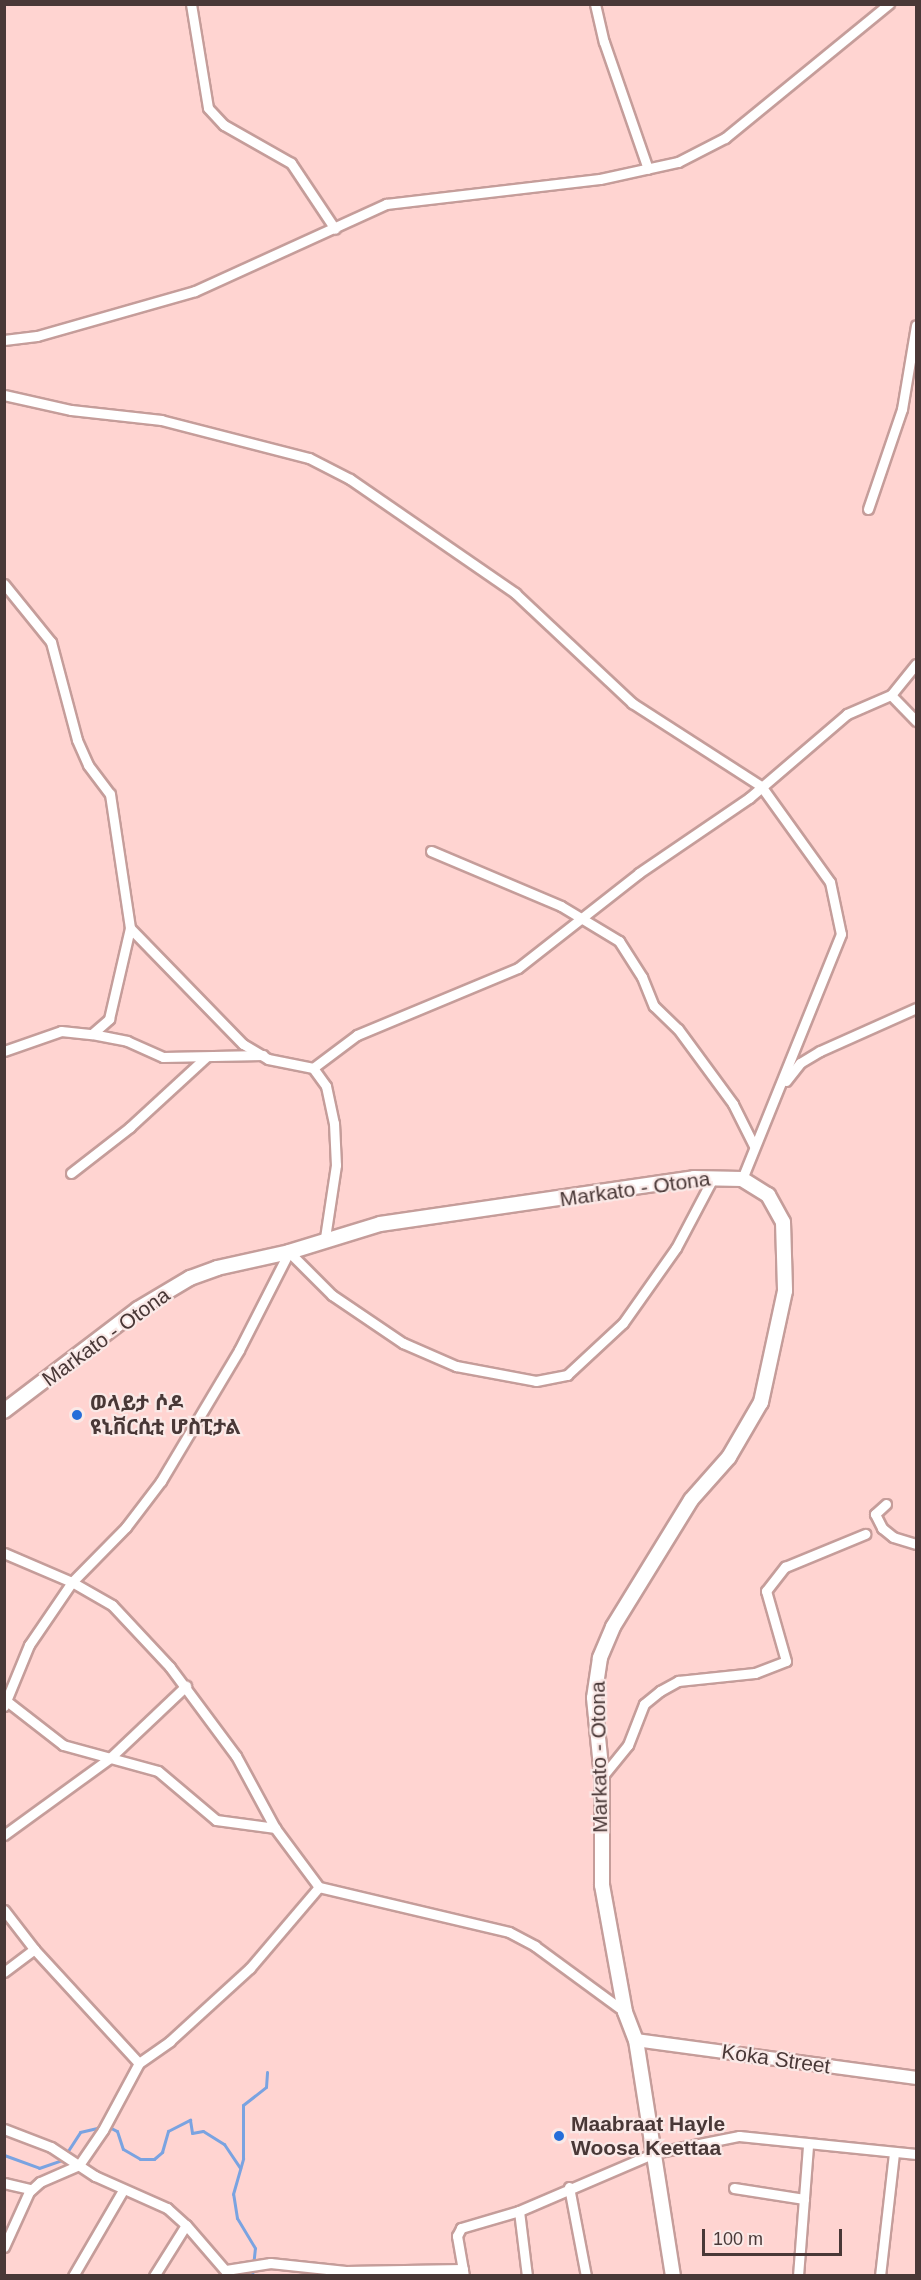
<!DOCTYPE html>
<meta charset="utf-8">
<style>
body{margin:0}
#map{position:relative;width:921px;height:2280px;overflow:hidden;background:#ffd4d1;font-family:Arial,"Noto Sans Ethiopic",sans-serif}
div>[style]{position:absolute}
.stream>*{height:3px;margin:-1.5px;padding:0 1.5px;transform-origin:1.5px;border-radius:1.5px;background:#7aa3e1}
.roads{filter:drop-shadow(2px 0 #c59d9a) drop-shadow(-2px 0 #c59d9a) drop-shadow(0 2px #c59d9a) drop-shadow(0 -2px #c59d9a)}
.minor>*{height:9px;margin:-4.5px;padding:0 4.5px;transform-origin:4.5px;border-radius:4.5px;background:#fff}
.secondary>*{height:12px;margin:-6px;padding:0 6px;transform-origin:6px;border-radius:6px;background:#fff}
.primary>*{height:14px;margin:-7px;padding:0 7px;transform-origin:7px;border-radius:7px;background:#fff}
.dots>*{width:16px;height:16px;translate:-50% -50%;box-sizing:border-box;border:3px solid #fae9e7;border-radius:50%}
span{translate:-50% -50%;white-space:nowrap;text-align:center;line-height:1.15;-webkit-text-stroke:4.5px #fae9e7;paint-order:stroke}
.street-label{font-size:21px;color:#493837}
.poi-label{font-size:21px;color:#493837;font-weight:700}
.left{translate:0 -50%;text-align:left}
.frame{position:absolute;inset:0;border:6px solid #493837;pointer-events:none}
.scale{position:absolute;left:702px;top:2229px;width:140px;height:27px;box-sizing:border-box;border:3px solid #493837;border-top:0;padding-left:8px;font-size:18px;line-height:21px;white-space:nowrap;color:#493837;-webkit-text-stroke:4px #fae9e7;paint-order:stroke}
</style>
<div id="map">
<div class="stream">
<div style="left:109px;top:2127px;width:9px;rotate:27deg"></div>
<div style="left:117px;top:2131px;width:19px;rotate:72deg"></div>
<div style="left:123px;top:2149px;width:20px;rotate:30deg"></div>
<div style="left:140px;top:2159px;width:14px"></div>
<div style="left:154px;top:2159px;width:11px;rotate:-41deg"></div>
<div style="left:162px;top:2152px;width:22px;rotate:-74deg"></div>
<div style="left:168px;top:2131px;width:25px;rotate:-27deg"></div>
<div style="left:190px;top:2120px;width:13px;rotate:81deg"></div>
<div style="left:192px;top:2133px;width:11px;rotate:-10deg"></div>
<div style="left:203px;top:2131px;width:25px;rotate:32deg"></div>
<div style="left:224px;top:2144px;width:29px;rotate:56deg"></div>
<div style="left:4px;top:2155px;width:37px;rotate:20deg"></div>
<div style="left:39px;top:2168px;width:24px;rotate:-19deg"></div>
<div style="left:62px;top:2160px;width:33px;rotate:-57deg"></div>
<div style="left:80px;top:2132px;width:23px;rotate:-13deg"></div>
<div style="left:252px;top:2276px;width:28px;rotate:-84deg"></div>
<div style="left:255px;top:2248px;width:35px;rotate:-121deg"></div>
<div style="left:237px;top:2218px;width:24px;rotate:-99deg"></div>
<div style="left:233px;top:2194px;width:37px;rotate:-74deg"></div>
<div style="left:243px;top:2158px;width:53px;rotate:-90deg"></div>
<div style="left:243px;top:2105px;width:29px;rotate:-38deg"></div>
<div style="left:266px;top:2087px;width:15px;rotate:-86deg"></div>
</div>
<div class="roads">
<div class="minor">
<div style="left:191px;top:4px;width:105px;rotate:80.7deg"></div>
<div style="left:208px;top:108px;width:23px;rotate:47deg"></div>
<div style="left:224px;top:125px;width:77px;rotate:29.6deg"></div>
<div style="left:291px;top:163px;width:79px;rotate:56.3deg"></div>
<div style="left:595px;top:4px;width:39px;rotate:77deg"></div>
<div style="left:604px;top:42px;width:134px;rotate:70.9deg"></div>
<div style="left:4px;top:340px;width:33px;rotate:-7deg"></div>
<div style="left:37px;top:336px;width:164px;rotate:-15.9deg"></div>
<div style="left:195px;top:291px;width:210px;rotate:-24.5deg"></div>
<div style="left:386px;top:204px;width:215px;rotate:-6.7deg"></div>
<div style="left:600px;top:179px;width:80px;rotate:-12.3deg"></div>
<div style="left:678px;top:162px;width:53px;rotate:-27.1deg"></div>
<div style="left:725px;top:138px;width:212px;rotate:-39.3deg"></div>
<div style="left:4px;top:395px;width:69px;rotate:12.6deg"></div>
<div style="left:71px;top:410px;width:91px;rotate:6.3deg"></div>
<div style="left:161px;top:420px;width:153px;rotate:14.4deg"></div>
<div style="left:309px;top:458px;width:46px;rotate:27.1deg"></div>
<div style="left:350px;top:479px;width:201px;rotate:34.6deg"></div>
<div style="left:515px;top:593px;width:161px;rotate:43.2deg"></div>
<div style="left:632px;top:703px;width:153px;rotate:32.8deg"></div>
<div style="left:761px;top:786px;width:118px;rotate:54.3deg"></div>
<div style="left:830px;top:882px;width:53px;rotate:78.1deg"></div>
<div style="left:841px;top:934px;width:264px;rotate:112deg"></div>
<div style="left:868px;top:509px;width:106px;rotate:-71.2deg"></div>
<div style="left:902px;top:409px;width:85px;rotate:-80.5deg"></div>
<div style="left:4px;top:584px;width:75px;rotate:51deg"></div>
<div style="left:51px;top:642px;width:101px;rotate:75.1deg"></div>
<div style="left:77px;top:740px;width:27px;rotate:66deg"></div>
<div style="left:88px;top:765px;width:36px;rotate:53deg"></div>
<div style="left:110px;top:794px;width:135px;rotate:81.5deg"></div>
<div style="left:130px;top:928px;width:162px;rotate:45.8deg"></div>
<div style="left:243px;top:1044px;width:29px;rotate:31deg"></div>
<div style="left:268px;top:1059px;width:46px;rotate:11.3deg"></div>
<div style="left:313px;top:1068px;width:22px;rotate:54deg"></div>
<div style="left:326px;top:1086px;width:38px;rotate:78deg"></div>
<div style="left:334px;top:1123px;width:42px;rotate:87.3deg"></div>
<div style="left:336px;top:1165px;width:74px;rotate:98.6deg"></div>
<div style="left:891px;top:695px;width:36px;rotate:46deg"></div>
<div style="left:431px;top:851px;width:141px;rotate:22.9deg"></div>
<div style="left:561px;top:906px;width:68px;rotate:31.1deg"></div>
<div style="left:619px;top:941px;width:43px;rotate:57.4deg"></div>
<div style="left:642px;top:977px;width:31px;rotate:68deg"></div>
<div style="left:654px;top:1006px;width:33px;rotate:44deg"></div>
<div style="left:678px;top:1029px;width:93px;rotate:53.7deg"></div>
<div style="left:733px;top:1104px;width:47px;rotate:63.4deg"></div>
<div style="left:92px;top:1034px;width:36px;rotate:11deg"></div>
<div style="left:127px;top:1041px;width:39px;rotate:24deg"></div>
<div style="left:163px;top:1057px;width:100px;rotate:-1.1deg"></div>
<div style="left:4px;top:1051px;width:60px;rotate:-19.3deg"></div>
<div style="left:61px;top:1031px;width:31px;rotate:6deg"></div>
<div style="left:92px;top:1034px;width:23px;rotate:-41deg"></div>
<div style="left:109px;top:1019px;width:93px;rotate:-77deg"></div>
<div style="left:313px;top:1068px;width:55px;rotate:-36.9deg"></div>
<div style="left:357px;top:1035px;width:174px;rotate:-22.6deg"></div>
<div style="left:518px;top:968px;width:154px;rotate:-38.1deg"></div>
<div style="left:639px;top:873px;width:133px;rotate:-34.3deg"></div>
<div style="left:749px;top:798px;width:129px;rotate:-40.6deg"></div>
<div style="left:847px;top:714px;width:48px;rotate:-23.4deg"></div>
<div style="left:891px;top:695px;width:40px;rotate:-51deg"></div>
<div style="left:786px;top:1081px;width:23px;rotate:-52deg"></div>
<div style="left:800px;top:1063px;width:23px;rotate:-31deg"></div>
<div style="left:820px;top:1051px;width:105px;rotate:-24.1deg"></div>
<div style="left:71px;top:1173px;width:75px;rotate:-37.9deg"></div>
<div style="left:130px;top:1127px;width:102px;rotate:-42.6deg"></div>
<div style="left:886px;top:1504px;width:15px;rotate:138deg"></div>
<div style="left:875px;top:1514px;width:16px;rotate:63deg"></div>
<div style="left:882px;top:1528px;width:14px;rotate:39deg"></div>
<div style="left:893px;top:1537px;width:24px;rotate:17deg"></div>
<div style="left:4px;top:1553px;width:74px;rotate:23.1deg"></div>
<div style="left:72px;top:1582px;width:76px;rotate:124.3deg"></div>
<div style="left:29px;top:1645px;width:66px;rotate:112.3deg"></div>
<div style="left:4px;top:1699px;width:75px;rotate:37.9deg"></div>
<div style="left:63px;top:1745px;width:98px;rotate:15.3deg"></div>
<div style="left:158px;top:1771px;width:76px;rotate:40.2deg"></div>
<div style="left:216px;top:1820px;width:60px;rotate:7.7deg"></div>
<div style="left:275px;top:1828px;width:74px;rotate:53.3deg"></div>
<div style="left:319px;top:1887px;width:195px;rotate:13.3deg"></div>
<div style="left:509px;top:1932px;width:30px;rotate:28deg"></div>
<div style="left:535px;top:1946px;width:112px;rotate:36.3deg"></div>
<div style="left:602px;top:1777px;width:41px;rotate:-50.9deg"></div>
<div style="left:628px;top:1745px;width:44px;rotate:-68.7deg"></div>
<div style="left:644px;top:1704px;width:21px;rotate:-39deg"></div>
<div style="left:660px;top:1691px;width:21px;rotate:-29deg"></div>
<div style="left:678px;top:1681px;width:77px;rotate:-5.9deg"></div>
<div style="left:755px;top:1673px;width:33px;rotate:-21deg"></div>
<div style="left:786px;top:1661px;width:73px;rotate:-105.9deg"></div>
<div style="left:766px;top:1591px;width:31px;rotate:-52deg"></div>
<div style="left:785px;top:1567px;width:87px;rotate:-22.4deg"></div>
<div style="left:275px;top:1828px;width:82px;rotate:-118.4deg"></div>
<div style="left:236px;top:1756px;width:111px;rotate:-126.6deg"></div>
<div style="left:170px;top:1667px;width:85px;rotate:-133.1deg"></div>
<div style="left:112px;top:1605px;width:46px;rotate:-150.1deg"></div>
<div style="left:72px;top:1582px;width:77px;rotate:-45.5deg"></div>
<div style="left:126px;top:1527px;width:58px;rotate:-52.7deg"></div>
<div style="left:161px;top:1481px;width:152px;rotate:-59.2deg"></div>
<div style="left:239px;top:1350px;width:110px;rotate:-63deg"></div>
<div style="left:289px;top:1252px;width:61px;rotate:45deg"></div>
<div style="left:332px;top:1295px;width:86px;rotate:34.1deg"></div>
<div style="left:403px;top:1343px;width:58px;rotate:23.5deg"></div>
<div style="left:456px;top:1366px;width:81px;rotate:10.6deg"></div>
<div style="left:536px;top:1381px;width:32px;rotate:-11deg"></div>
<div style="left:567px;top:1375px;width:76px;rotate:-42.9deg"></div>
<div style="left:623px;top:1323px;width:92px;rotate:-54.8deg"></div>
<div style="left:676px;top:1248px;width:81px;rotate:-62.2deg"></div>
<div style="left:4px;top:1835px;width:131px;rotate:-36deg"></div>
<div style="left:110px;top:1758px;width:105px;rotate:-43.5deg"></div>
<div style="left:4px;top:1910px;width:49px;rotate:52.4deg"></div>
<div style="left:34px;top:1949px;width:155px;rotate:47.4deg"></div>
<div style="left:4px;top:1972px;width:38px;rotate:-37deg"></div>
<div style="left:4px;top:2129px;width:50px;rotate:21deg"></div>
<div style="left:51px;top:2147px;width:53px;rotate:33.4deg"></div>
<div style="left:95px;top:2176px;width:79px;rotate:24deg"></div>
<div style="left:167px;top:2208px;width:25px;rotate:42deg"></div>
<div style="left:186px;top:2225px;width:67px;rotate:49.2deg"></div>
<div style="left:4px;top:2183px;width:28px;rotate:13deg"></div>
<div style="left:569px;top:2187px;width:91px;rotate:79.2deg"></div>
<div style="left:734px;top:2188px;width:71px;rotate:8.9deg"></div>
<div style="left:519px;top:2211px;width:65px;rotate:83deg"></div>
<div style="left:4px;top:2247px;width:60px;rotate:-65.6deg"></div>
<div style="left:29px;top:2192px;width:15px;rotate:-42deg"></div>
<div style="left:40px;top:2182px;width:43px;rotate:-23.6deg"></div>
<div style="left:79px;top:2165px;width:42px;rotate:-55.6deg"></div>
<div style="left:103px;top:2130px;width:76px;rotate:-61.8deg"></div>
<div style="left:139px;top:2063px;width:38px;rotate:-35deg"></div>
<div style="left:170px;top:2041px;width:108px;rotate:-42.4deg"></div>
<div style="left:250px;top:1968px;width:106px;rotate:-49.6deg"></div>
<div style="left:226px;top:2270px;width:45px;rotate:-9deg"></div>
<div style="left:270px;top:2263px;width:76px;rotate:6deg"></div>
<div style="left:346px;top:2271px;width:117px;rotate:-1deg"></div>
<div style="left:73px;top:2276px;width:99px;rotate:-59.8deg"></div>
<div style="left:154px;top:2276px;width:60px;rotate:-57.9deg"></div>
<div style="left:464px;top:2276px;width:41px;rotate:-99.9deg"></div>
<div style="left:457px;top:2236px;width:9px;rotate:-63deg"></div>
<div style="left:461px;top:2228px;width:60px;rotate:-16.3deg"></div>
<div style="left:519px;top:2211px;width:147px;rotate:-23.2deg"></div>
<div style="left:654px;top:2153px;width:87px;rotate:-11.3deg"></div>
<div style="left:739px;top:2136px;width:178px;rotate:5.8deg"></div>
<div style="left:798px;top:2276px;width:130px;rotate:-85.6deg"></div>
<div style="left:880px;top:2276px;width:124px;rotate:-83.5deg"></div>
</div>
<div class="secondary">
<div style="left:636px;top:2040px;width:283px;rotate:7.7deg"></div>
</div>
<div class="primary">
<div style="left:4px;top:1411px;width:168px;rotate:-37.3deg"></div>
<div style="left:138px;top:1309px;width:61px;rotate:-30.8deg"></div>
<div style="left:190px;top:1278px;width:29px;rotate:-20deg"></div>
<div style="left:217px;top:1268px;width:74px;rotate:-12.5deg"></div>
<div style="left:289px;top:1252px;width:95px;rotate:-17.1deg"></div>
<div style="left:380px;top:1224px;width:317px;rotate:-8.3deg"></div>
<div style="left:694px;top:1178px;width:48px;rotate:1.2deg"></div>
<div style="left:742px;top:1179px;width:31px;rotate:32deg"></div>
<div style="left:768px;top:1195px;width:31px;rotate:61deg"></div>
<div style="left:783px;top:1222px;width:69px;rotate:88.3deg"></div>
<div style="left:785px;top:1291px;width:114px;rotate:102.2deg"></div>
<div style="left:761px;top:1402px;width:64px;rotate:120.2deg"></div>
<div style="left:729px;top:1457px;width:57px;rotate:131.5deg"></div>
<div style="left:691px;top:1500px;width:149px;rotate:121.6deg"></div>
<div style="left:613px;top:1627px;width:34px;rotate:113deg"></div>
<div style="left:600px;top:1658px;width:40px;rotate:98.5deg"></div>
<div style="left:594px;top:1698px;width:79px;rotate:84.2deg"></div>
<div style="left:602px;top:1777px;width:108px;rotate:90deg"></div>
<div style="left:602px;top:1885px;width:129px;rotate:79.7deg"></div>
<div style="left:625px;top:2012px;width:30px;rotate:69deg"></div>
<div style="left:636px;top:2040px;width:239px;rotate:81.1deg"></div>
</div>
</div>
<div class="dots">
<div style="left:77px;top:1415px;background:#256dd9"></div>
<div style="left:559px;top:2136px;background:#256dd9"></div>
</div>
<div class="street-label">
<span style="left:635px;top:1189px;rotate:-8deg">Markato - Otona</span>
<span style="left:106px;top:1337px;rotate:-36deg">Markato - Otona</span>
<span style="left:599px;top:1757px;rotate:-91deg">Markato - Otona</span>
<span style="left:776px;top:2059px;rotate:8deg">Koka Street</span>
</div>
<div class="poi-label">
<span class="left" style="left:90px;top:1415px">ወላይታ ሶዶ<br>ዩኒቨርሲቲ ሆስፒታል</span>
<span class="left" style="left:571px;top:2136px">Maabraat Hayle<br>Woosa Keettaa</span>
</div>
<div class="frame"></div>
<div class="scale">100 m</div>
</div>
